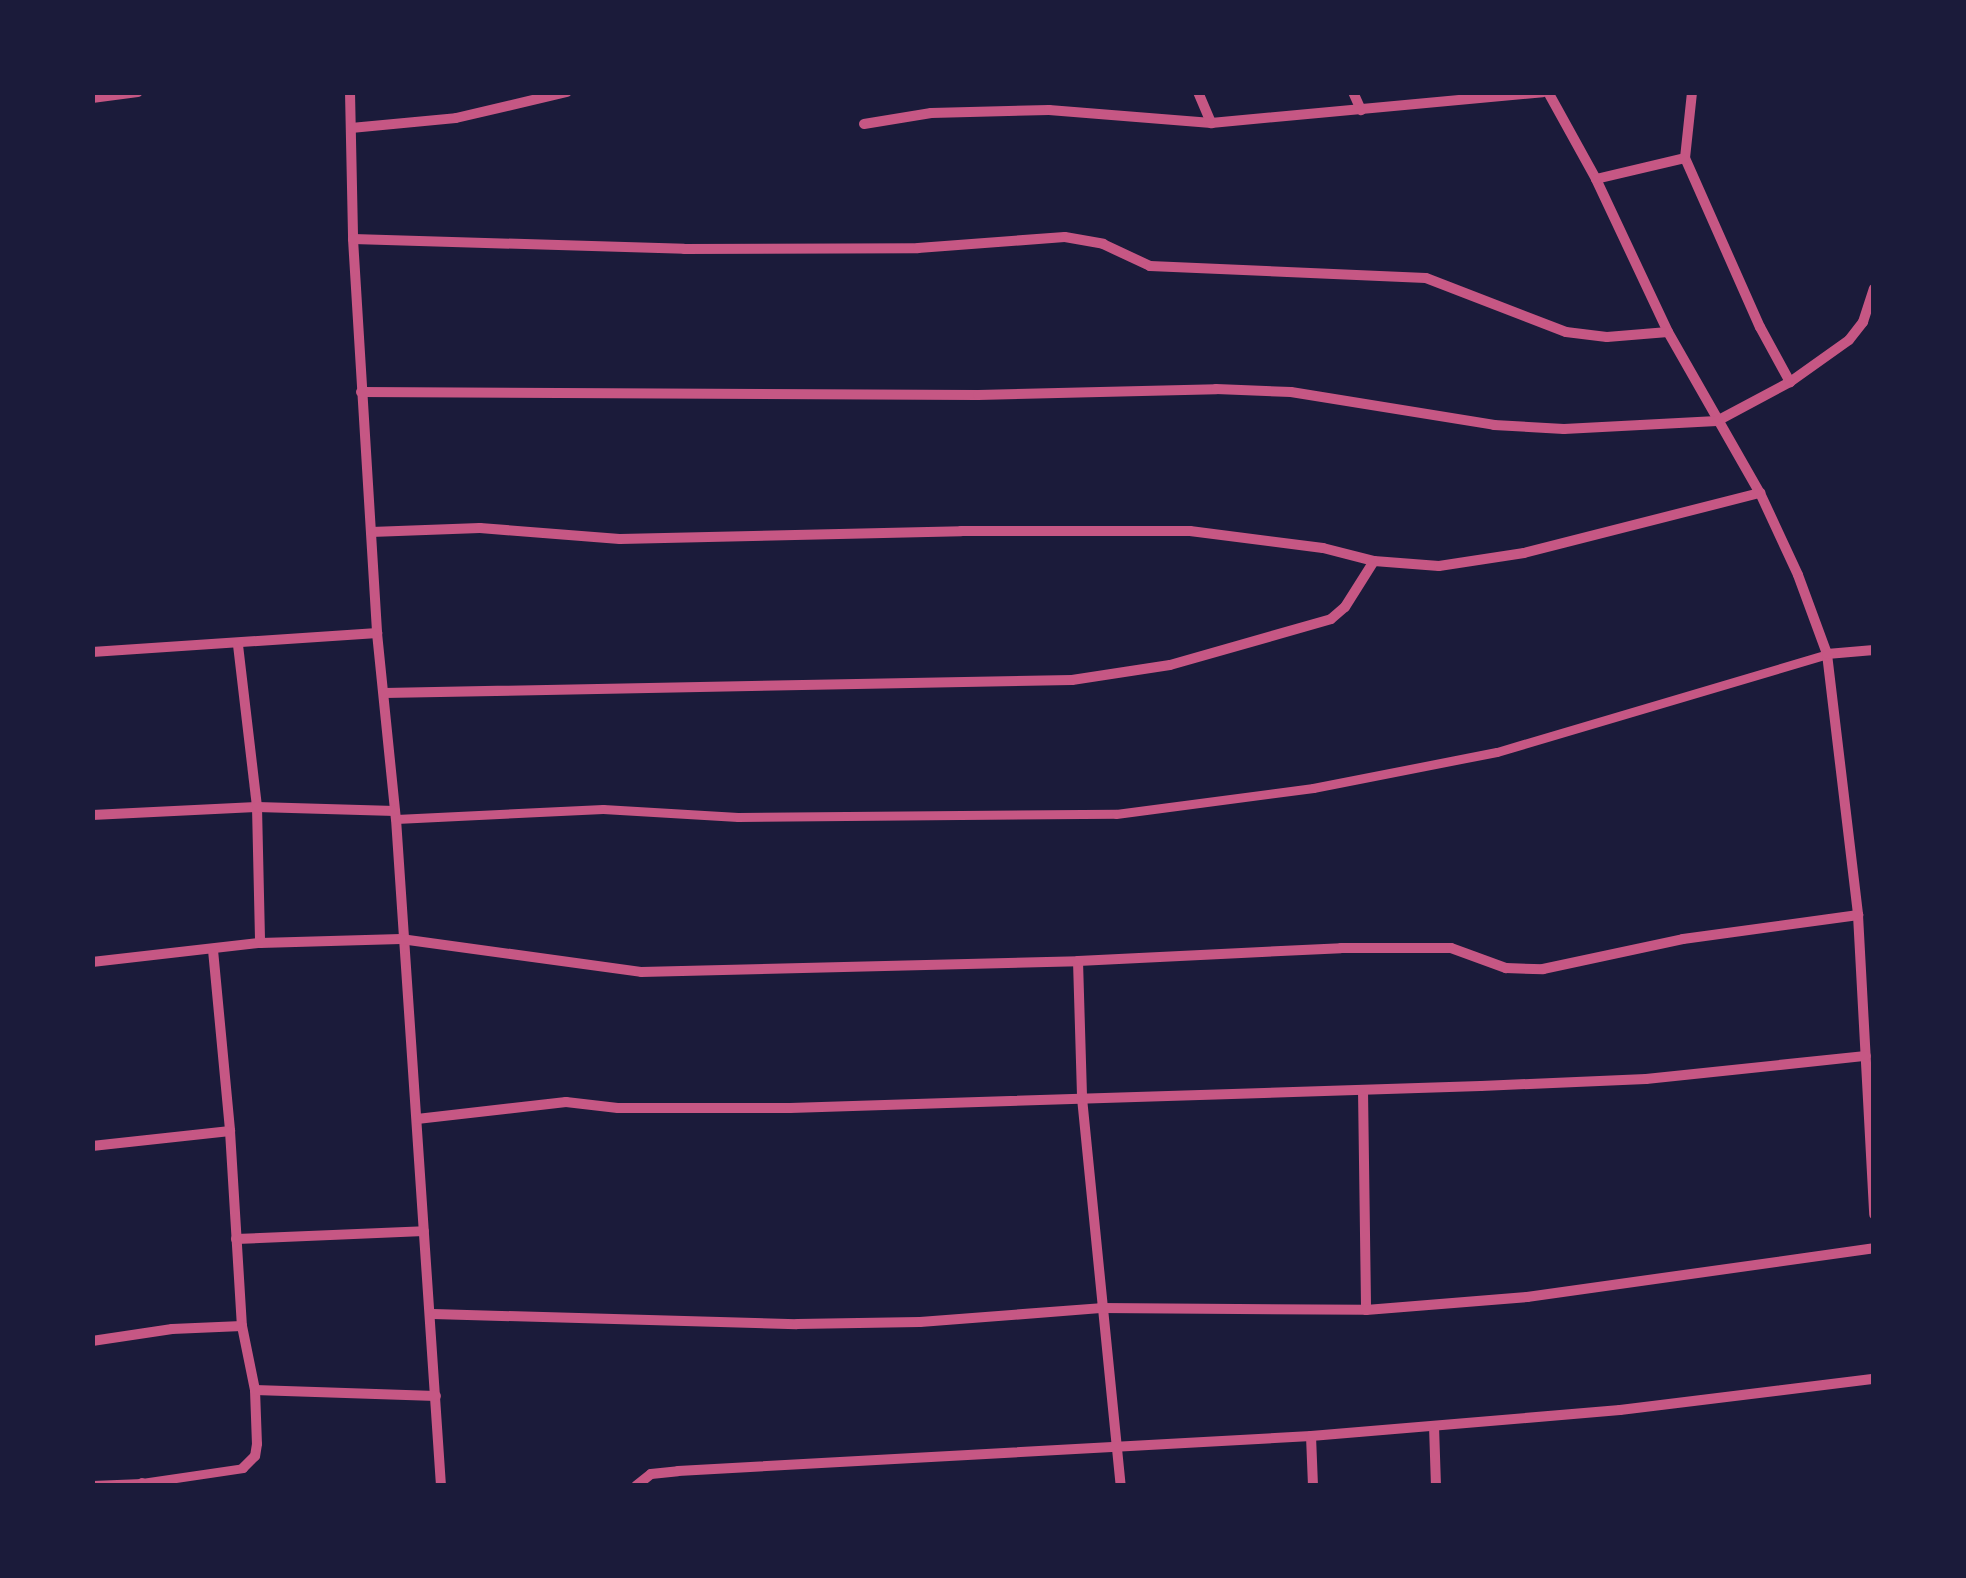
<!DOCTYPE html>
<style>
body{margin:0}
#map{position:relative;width:1966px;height:1578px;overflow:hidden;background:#1b1b3a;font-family:"Varela Round",sans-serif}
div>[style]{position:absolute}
.pedestrian>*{height:9px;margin:-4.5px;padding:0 4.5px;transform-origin:4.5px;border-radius:4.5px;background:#c65784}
.minor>*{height:10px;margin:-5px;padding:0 5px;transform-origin:5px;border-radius:5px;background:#c65784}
span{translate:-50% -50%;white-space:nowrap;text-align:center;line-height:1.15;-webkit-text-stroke:9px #1b1b3a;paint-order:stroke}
.frame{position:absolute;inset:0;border:95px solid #1b1b3a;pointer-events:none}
</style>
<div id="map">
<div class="pedestrian">
<div style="left:396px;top:819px;width:207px;rotate:-2.8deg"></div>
<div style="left:603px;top:809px;width:135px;rotate:3.4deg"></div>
<div style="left:738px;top:817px;width:378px;rotate:-0.5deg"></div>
<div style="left:1116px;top:814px;width:199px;rotate:-7.5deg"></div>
<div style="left:1313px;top:788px;width:187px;rotate:-11.1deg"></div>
<div style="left:1497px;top:752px;width:344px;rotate:-16.5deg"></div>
<div style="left:92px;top:1485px;width:50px;rotate:-2.3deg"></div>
<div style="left:142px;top:1483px;width:102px;rotate:-8.4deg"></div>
</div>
<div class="minor">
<div style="left:350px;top:92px;width:147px;rotate:88.8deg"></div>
<div style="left:353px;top:239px;width:395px;rotate:86.5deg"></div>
<div style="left:377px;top:633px;width:187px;rotate:84.2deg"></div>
<div style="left:396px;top:819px;width:669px;rotate:86.14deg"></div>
<div style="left:1198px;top:92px;width:34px;rotate:67deg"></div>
<div style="left:1353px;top:92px;width:20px;rotate:66deg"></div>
<div style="left:1548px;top:92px;width:99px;rotate:61.1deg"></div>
<div style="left:1596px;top:179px;width:169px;rotate:64.8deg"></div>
<div style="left:1668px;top:332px;width:185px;rotate:60.3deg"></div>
<div style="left:1760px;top:493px;width:90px;rotate:65.1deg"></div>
<div style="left:1798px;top:575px;width:84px;rotate:69.8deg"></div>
<div style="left:1827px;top:654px;width:263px;rotate:83.2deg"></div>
<div style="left:1858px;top:915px;width:300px;rotate:86.9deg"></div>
<div style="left:92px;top:98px;width:46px;rotate:-7.4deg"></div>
<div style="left:864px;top:124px;width:68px;rotate:-9.3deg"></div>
<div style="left:931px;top:113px;width:118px;rotate:-1.5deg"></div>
<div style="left:1049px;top:110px;width:163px;rotate:4.6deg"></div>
<div style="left:1211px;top:123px;width:333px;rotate:-5.3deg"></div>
<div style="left:351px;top:128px;width:105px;rotate:-5.4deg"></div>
<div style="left:456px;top:118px;width:114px;rotate:-13.2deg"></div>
<div style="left:1685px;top:158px;width:185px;rotate:66.1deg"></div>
<div style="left:1760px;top:327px;width:63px;rotate:61.4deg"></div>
<div style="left:1596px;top:179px;width:91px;rotate:-13.3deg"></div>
<div style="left:1685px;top:158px;width:66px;rotate:-83.9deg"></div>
<div style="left:353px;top:239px;width:331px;rotate:1.7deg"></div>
<div style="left:684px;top:249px;width:234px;rotate:-0.2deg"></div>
<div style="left:918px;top:248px;width:147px;rotate:-4.3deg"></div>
<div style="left:1065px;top:237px;width:39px;rotate:10deg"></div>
<div style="left:1103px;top:244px;width:52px;rotate:25.1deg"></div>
<div style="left:1150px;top:266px;width:276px;rotate:2.5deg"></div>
<div style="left:1426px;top:278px;width:150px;rotate:21.1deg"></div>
<div style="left:1566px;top:332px;width:41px;rotate:7deg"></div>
<div style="left:1607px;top:337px;width:61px;rotate:-4.7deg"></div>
<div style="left:361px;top:392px;width:617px;rotate:0.28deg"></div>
<div style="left:978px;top:395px;width:238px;rotate:-1.4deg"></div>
<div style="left:1216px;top:389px;width:75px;rotate:2.3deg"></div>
<div style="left:1291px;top:392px;width:206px;rotate:9.2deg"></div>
<div style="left:1494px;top:425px;width:70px;rotate:3.3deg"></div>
<div style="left:1564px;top:429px;width:153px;rotate:-3deg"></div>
<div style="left:1717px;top:421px;width:83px;rotate:-28.1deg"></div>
<div style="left:1790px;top:382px;width:72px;rotate:-35.4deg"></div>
<div style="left:1849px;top:340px;width:23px;rotate:-52deg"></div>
<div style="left:1863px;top:322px;width:35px;rotate:-72deg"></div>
<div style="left:371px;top:532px;width:109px;rotate:-2.1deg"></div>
<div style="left:480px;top:528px;width:140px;rotate:4.5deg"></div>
<div style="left:620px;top:539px;width:341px;rotate:-1.3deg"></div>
<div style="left:961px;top:531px;width:229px"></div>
<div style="left:1190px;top:531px;width:134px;rotate:7.3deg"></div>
<div style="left:1323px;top:548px;width:53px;rotate:14.3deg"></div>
<div style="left:1374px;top:561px;width:65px;rotate:4.4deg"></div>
<div style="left:1439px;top:566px;width:86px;rotate:-8.7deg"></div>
<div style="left:1524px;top:553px;width:244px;rotate:-14.3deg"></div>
<div style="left:238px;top:645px;width:163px;rotate:83.3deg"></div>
<div style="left:257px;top:807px;width:136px;rotate:88.7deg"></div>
<div style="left:92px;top:652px;width:286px;rotate:-3.8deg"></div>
<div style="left:1827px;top:654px;width:47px;rotate:-4.9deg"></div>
<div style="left:384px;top:693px;width:688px;rotate:-1.08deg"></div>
<div style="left:1072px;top:680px;width:99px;rotate:-8.7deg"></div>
<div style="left:1170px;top:665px;width:167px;rotate:-15.9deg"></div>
<div style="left:1331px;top:619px;width:18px;rotate:-41deg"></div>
<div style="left:1345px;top:607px;width:54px;rotate:-57.8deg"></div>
<div style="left:92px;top:815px;width:165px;rotate:-2.8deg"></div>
<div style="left:257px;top:807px;width:138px;rotate:1.7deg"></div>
<div style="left:213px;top:950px;width:182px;rotate:84.6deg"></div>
<div style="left:230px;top:1131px;width:195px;rotate:86.5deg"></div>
<div style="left:242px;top:1326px;width:65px;rotate:78.5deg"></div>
<div style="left:255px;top:1390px;width:54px;rotate:87.9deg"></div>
<div style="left:257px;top:1444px;width:12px;rotate:99deg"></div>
<div style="left:255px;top:1456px;width:17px;rotate:135deg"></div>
<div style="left:1078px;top:961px;width:137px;rotate:88.3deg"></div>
<div style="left:1082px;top:1098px;width:390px;rotate:84.3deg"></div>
<div style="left:92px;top:962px;width:169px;rotate:-6.5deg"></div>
<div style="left:260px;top:943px;width:141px;rotate:-1.6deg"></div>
<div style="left:401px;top:939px;width:242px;rotate:7.8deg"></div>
<div style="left:641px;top:972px;width:437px;rotate:-1.4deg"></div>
<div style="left:1078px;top:961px;width:263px;rotate:-2.8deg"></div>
<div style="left:1341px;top:948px;width:110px"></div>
<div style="left:1451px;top:948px;width:59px;rotate:20deg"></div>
<div style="left:1506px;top:968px;width:37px;rotate:2deg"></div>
<div style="left:1543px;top:969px;width:143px;rotate:-12.1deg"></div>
<div style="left:1683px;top:939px;width:177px;rotate:-7.8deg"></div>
<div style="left:1363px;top:1090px;width:220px;rotate:89.2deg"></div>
<div style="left:417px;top:1119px;width:150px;rotate:-6.5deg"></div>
<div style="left:566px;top:1102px;width:52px;rotate:6.6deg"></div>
<div style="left:618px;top:1108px;width:172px"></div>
<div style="left:790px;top:1108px;width:691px;rotate:-1.82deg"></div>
<div style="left:1481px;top:1086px;width:165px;rotate:-2.4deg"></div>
<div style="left:1646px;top:1079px;width:221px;rotate:-6deg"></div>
<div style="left:92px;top:1146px;width:139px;rotate:-6.2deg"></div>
<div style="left:236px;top:1239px;width:188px;rotate:-2.4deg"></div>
<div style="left:433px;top:1314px;width:364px;rotate:1.6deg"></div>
<div style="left:797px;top:1324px;width:123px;rotate:-0.9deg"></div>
<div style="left:920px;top:1322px;width:181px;rotate:-4.4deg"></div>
<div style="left:1100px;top:1308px;width:266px;rotate:0.4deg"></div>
<div style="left:1366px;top:1310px;width:162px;rotate:-4.6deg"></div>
<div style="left:1527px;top:1297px;width:350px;rotate:-8deg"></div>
<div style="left:92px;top:1341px;width:81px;rotate:-8.5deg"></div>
<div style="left:172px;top:1329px;width:70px;rotate:-2.5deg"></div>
<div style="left:255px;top:1390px;width:181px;rotate:1.9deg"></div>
<div style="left:1434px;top:1426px;width:60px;rotate:88.1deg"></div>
<div style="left:1311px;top:1436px;width:50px;rotate:87.7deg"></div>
<div style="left:142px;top:1483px;width:3px;rotate:72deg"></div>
<div style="left:636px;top:1486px;width:19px;rotate:-39deg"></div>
<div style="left:651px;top:1474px;width:27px;rotate:-6deg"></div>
<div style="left:678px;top:1471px;width:634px;rotate:-3.16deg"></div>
<div style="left:1311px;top:1436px;width:310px;rotate:-4.8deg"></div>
<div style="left:1620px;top:1410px;width:256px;rotate:-7deg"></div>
</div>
<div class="frame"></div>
</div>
